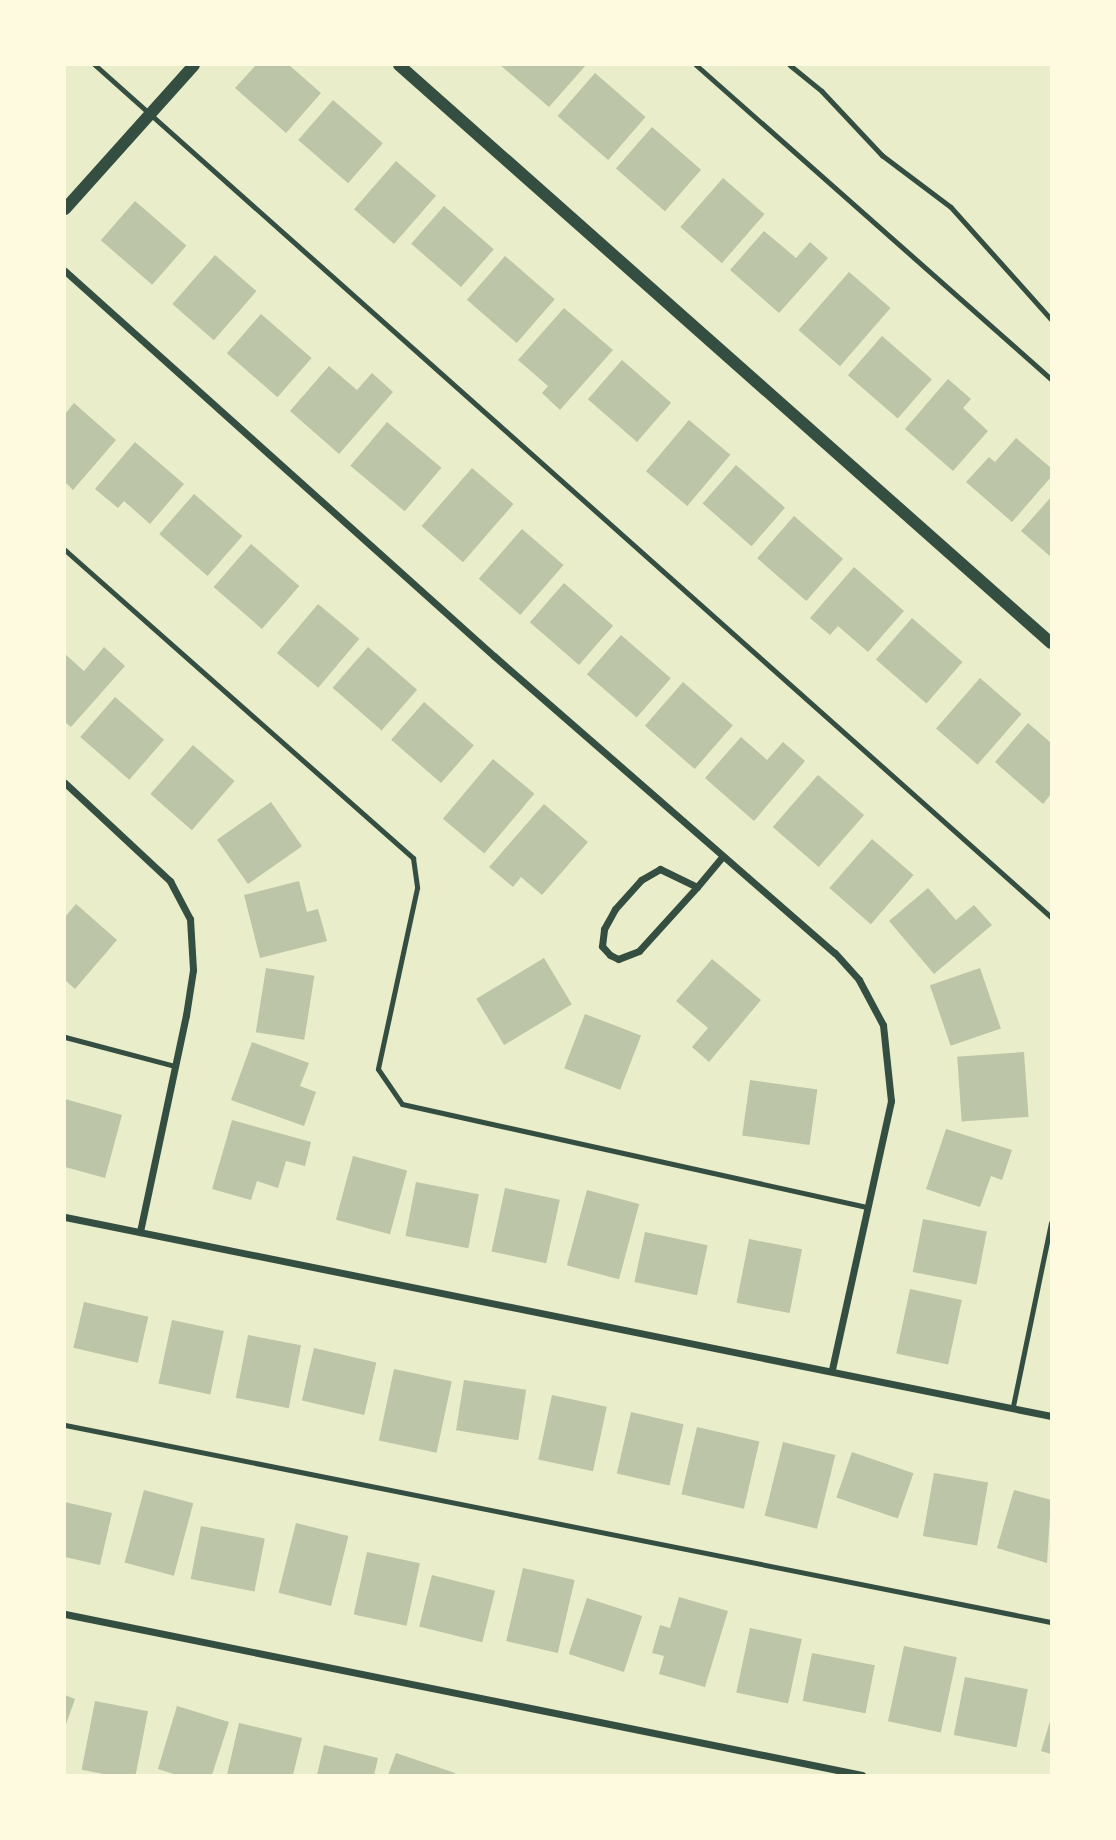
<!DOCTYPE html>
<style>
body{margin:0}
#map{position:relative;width:1116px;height:1840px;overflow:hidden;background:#e9edc9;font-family:Bitter,serif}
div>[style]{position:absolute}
.building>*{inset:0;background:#bcc5a7;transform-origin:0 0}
.path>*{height:4.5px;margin:-2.25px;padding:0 2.25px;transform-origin:2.25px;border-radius:2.25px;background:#344e41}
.service>*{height:5px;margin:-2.5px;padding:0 2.5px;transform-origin:2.5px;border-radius:2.5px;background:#344e41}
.minor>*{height:7px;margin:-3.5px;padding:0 3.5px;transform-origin:3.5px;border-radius:3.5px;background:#344e41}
.tertiary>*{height:12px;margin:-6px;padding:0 6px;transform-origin:6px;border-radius:6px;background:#344e41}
span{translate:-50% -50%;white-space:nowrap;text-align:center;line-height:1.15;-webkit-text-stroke:5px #fefae0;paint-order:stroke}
.frame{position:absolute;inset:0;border:66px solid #fefae0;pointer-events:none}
</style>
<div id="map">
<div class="building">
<div style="clip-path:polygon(256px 65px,289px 65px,321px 93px,286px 133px,235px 88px)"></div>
<div style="clip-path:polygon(500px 65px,586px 65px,549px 107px)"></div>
<div style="left:595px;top:73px;width:67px;height:57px;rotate:41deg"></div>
<div style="left:333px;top:100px;width:66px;height:53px;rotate:41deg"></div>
<div style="left:652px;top:127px;width:65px;height:55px;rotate:41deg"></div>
<div style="left:396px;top:161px;width:53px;height:64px;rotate:41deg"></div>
<div style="left:723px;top:178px;width:55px;height:65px;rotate:41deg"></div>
<div style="left:135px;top:201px;width:68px;height:52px;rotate:41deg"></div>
<div style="left:444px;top:206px;width:66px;height:50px;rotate:41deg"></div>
<div style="clip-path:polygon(764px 231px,796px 258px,810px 242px,828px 258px,779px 313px,730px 270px)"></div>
<div style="left:215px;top:255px;width:55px;height:65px;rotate:41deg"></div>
<div style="left:505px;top:256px;width:66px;height:58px;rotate:41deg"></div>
<div style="left:849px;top:272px;width:55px;height:77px;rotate:41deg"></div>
<div style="clip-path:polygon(564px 308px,613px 350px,560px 410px,542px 393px,548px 386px,518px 360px)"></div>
<div style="left:261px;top:314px;width:67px;height:52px;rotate:41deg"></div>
<div style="left:882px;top:336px;width:66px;height:52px;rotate:41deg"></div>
<div style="left:622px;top:360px;width:65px;height:52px;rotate:41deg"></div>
<div style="clip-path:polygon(329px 366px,357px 390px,372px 373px,393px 392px,339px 454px,290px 411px)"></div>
<div style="clip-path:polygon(948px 379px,971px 399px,963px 408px,988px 431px,953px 471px,905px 429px)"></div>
<div style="clip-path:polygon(74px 403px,116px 440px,73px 490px,65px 482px,65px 414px)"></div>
<div style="left:689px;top:420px;width:54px;height:67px;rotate:40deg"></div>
<div style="left:387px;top:422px;width:71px;height:57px;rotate:40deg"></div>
<div style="clip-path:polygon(1016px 438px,1051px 468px,1051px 477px,1012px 522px,966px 482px,989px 457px,995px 462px)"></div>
<div style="clip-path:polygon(135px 442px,184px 484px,150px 524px,124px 501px,118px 508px,95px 489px)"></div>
<div style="left:736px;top:465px;width:65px;height:51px;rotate:41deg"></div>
<div style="left:472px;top:468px;width:55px;height:77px;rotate:41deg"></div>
<div style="left:194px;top:494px;width:64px;height:53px;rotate:41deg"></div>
<div style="clip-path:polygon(1051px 497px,1051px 557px,1021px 531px)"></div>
<div style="left:794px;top:516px;width:65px;height:56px;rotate:41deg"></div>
<div style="left:522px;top:529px;width:55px;height:66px;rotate:41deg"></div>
<div style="left:251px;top:544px;width:64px;height:57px;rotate:41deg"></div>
<div style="clip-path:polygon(854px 567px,904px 611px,868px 652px,838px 626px,830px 635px,810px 618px)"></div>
<div style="left:564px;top:583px;width:65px;height:52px;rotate:41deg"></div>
<div style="left:318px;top:604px;width:54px;height:64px;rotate:40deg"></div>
<div style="left:912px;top:618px;width:67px;height:55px;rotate:41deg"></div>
<div style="left:621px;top:635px;width:66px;height:52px;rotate:41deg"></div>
<div style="clip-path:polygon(104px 647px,125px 666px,71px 727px,65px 722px,65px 654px,84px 671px)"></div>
<div style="left:368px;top:647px;width:65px;height:54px;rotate:41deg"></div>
<div style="left:980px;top:678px;width:55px;height:67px;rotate:41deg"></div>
<div style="left:683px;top:682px;width:66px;height:58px;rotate:41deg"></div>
<div style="left:115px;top:697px;width:65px;height:53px;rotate:41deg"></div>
<div style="left:424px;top:702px;width:66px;height:50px;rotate:41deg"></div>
<div style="clip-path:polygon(1028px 723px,1051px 743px,1051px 794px,1043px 804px,995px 762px)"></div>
<div style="clip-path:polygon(741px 737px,767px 760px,783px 742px,805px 761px,754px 821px,705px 778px)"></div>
<div style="left:193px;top:745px;width:55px;height:65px;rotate:41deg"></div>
<div style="left:493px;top:759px;width:54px;height:78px;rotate:40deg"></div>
<div style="left:818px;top:775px;width:61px;height:69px;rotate:41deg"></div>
<div style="left:271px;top:802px;width:54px;height:66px;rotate:55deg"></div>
<div style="clip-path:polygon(544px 804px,588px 842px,542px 895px,521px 877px,513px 887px,489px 867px)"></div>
<div style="left:872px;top:839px;width:55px;height:65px;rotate:41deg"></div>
<div style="clip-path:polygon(299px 881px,307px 912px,318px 909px,327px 941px,260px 958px,244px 895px)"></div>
<div style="clip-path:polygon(928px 888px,956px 920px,974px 905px,992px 925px,934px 974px,889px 921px)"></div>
<div style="clip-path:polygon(76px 904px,117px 940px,75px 989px,65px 980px,65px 917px)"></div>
<div style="left:544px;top:958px;width:54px;height:79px;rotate:59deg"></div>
<div style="clip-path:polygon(712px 959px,761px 1000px,709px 1062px,692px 1047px,708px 1028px,676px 1001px)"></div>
<div style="left:266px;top:968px;width:49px;height:65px;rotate:9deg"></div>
<div style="left:980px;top:968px;width:64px;height:53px;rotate:71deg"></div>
<div style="left:585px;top:1014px;width:60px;height:58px;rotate:21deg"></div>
<div style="clip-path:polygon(252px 1042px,309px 1063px,300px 1086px,316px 1092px,304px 1126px,231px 1100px)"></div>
<div style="left:1024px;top:1052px;width:65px;height:67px;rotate:86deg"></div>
<div style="left:750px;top:1080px;width:68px;height:56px;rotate:8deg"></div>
<div style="clip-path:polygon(65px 1099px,122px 1115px,105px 1178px,65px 1167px)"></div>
<div style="clip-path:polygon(232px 1120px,311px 1142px,305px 1166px,286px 1161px,278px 1188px,257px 1181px,251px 1200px,212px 1189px)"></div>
<div style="clip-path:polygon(946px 1129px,1012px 1150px,1002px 1180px,991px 1176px,980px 1207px,926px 1189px)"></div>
<div style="left:353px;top:1156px;width:56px;height:66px;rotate:15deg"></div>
<div style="left:416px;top:1182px;width:64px;height:55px;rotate:11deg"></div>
<div style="left:505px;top:1188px;width:56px;height:65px;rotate:12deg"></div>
<div style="left:587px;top:1190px;width:54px;height:78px;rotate:15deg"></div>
<div style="left:923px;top:1219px;width:65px;height:54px;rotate:11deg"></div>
<div style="left:645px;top:1232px;width:64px;height:51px;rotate:12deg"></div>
<div style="left:749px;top:1239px;width:54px;height:65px;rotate:11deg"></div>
<div style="left:910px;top:1289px;width:53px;height:66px;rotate:12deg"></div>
<div style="left:84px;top:1302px;width:66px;height:47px;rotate:13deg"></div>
<div style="left:172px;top:1320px;width:53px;height:65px;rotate:12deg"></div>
<div style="left:248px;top:1335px;width:54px;height:64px;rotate:11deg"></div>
<div style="left:314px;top:1348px;width:64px;height:54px;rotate:13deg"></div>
<div style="left:394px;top:1369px;width:59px;height:73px;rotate:12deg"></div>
<div style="left:464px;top:1380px;width:63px;height:51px;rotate:9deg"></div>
<div style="left:552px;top:1395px;width:56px;height:66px;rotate:12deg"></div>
<div style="left:631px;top:1412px;width:54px;height:63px;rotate:13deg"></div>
<div style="left:697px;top:1427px;width:64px;height:69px;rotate:13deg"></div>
<div style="left:783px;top:1442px;width:54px;height:76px;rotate:14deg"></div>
<div style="left:852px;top:1452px;width:65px;height:48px;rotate:19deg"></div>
<div style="left:934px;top:1473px;width:55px;height:64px;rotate:10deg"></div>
<div style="left:144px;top:1490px;width:51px;height:75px;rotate:15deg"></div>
<div style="clip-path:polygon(1014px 1490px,1051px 1500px,1047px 1563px,997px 1548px)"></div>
<div style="clip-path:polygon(65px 1502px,112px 1513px,100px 1565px,65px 1557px)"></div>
<div style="left:296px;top:1523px;width:54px;height:72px;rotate:14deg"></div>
<div style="left:201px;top:1526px;width:65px;height:54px;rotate:11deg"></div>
<div style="left:367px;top:1552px;width:54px;height:64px;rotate:12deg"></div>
<div style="left:523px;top:1568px;width:53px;height:75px;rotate:13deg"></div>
<div style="left:432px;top:1575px;width:65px;height:53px;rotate:14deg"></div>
<div style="clip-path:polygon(679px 1597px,728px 1611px,705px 1687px,659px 1674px,664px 1656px,652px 1653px,660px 1625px,670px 1628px)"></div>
<div style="left:587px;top:1598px;width:58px;height:59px;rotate:18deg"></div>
<div style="left:750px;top:1628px;width:53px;height:66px;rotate:12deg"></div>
<div style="left:904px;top:1646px;width:54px;height:77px;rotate:12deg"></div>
<div style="left:812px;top:1653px;width:64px;height:49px;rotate:11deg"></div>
<div style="left:965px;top:1677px;width:64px;height:59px;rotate:11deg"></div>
<div style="clip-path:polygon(65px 1695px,75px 1699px,65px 1727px)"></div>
<div style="left:95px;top:1701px;width:54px;height:70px;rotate:11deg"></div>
<div style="clip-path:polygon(177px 1706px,229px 1722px,212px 1775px,177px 1775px,158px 1769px)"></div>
<div style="clip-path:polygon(1051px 1718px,1051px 1754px,1041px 1751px)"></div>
<div style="clip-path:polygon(239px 1723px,302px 1738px,293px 1775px,227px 1775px)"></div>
<div style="clip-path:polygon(324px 1745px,378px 1758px,374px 1775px,317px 1775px)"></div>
<div style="clip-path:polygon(396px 1753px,455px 1773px,455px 1775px,388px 1775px)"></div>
</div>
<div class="path">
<div style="left:790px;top:65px;width:41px;rotate:39.1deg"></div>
<div style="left:822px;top:91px;width:88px;rotate:46.8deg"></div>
<div style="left:882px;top:155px;width:86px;rotate:37deg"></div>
<div style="left:951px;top:207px;width:150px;rotate:48.2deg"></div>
</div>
<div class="service">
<div style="left:95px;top:65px;width:1281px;rotate:41.71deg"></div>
<div style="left:696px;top:65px;width:474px;rotate:41.5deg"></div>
<div style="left:65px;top:550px;width:465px;rotate:41.5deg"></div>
<div style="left:413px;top:858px;width:30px;rotate:82deg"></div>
<div style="left:417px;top:888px;width:185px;rotate:102.2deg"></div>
<div style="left:378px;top:1069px;width:42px;rotate:55.6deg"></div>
<div style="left:402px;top:1104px;width:477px;rotate:12.5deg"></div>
<div style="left:65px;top:1037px;width:114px;rotate:14.8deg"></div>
<div style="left:1013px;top:1406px;width:187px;rotate:-78.3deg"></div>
<div style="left:65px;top:1425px;width:1005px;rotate:11.3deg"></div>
</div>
<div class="minor">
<div style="left:65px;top:271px;width:576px;rotate:41.91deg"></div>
<div style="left:494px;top:656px;width:452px;rotate:41.1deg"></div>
<div style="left:835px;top:953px;width:36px;rotate:48deg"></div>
<div style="left:859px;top:980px;width:51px;rotate:61.9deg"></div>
<div style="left:883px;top:1025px;width:76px;rotate:84deg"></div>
<div style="left:891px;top:1101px;width:275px;rotate:102.4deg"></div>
<div style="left:65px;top:783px;width:144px;rotate:43deg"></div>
<div style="left:170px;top:881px;width:43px;rotate:62.2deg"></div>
<div style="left:190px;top:919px;width:51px;rotate:86.6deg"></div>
<div style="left:193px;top:970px;width:46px;rotate:98.8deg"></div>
<div style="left:186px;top:1015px;width:222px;rotate:102deg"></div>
<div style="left:660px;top:869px;width:41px;rotate:25.9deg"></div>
<div style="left:697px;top:887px;width:86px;rotate:132.2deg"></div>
<div style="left:639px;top:951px;width:22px;rotate:159deg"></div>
<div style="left:618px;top:959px;width:9px;rotate:-153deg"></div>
<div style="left:610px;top:955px;width:12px;rotate:-132deg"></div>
<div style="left:602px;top:946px;width:17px;rotate:-83deg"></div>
<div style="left:604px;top:929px;width:23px;rotate:-61deg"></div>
<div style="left:615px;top:909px;width:39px;rotate:-48deg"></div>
<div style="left:641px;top:880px;width:22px;rotate:-30deg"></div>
<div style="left:697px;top:887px;width:40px;rotate:-50deg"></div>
<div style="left:65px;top:1217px;width:1006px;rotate:11.41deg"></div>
<div style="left:65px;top:1614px;width:813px;rotate:11.42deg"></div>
</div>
<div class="tertiary">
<div style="left:399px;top:65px;width:871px;rotate:41.56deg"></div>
<div style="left:65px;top:209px;width:193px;rotate:-48.1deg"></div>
</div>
<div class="frame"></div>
</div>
